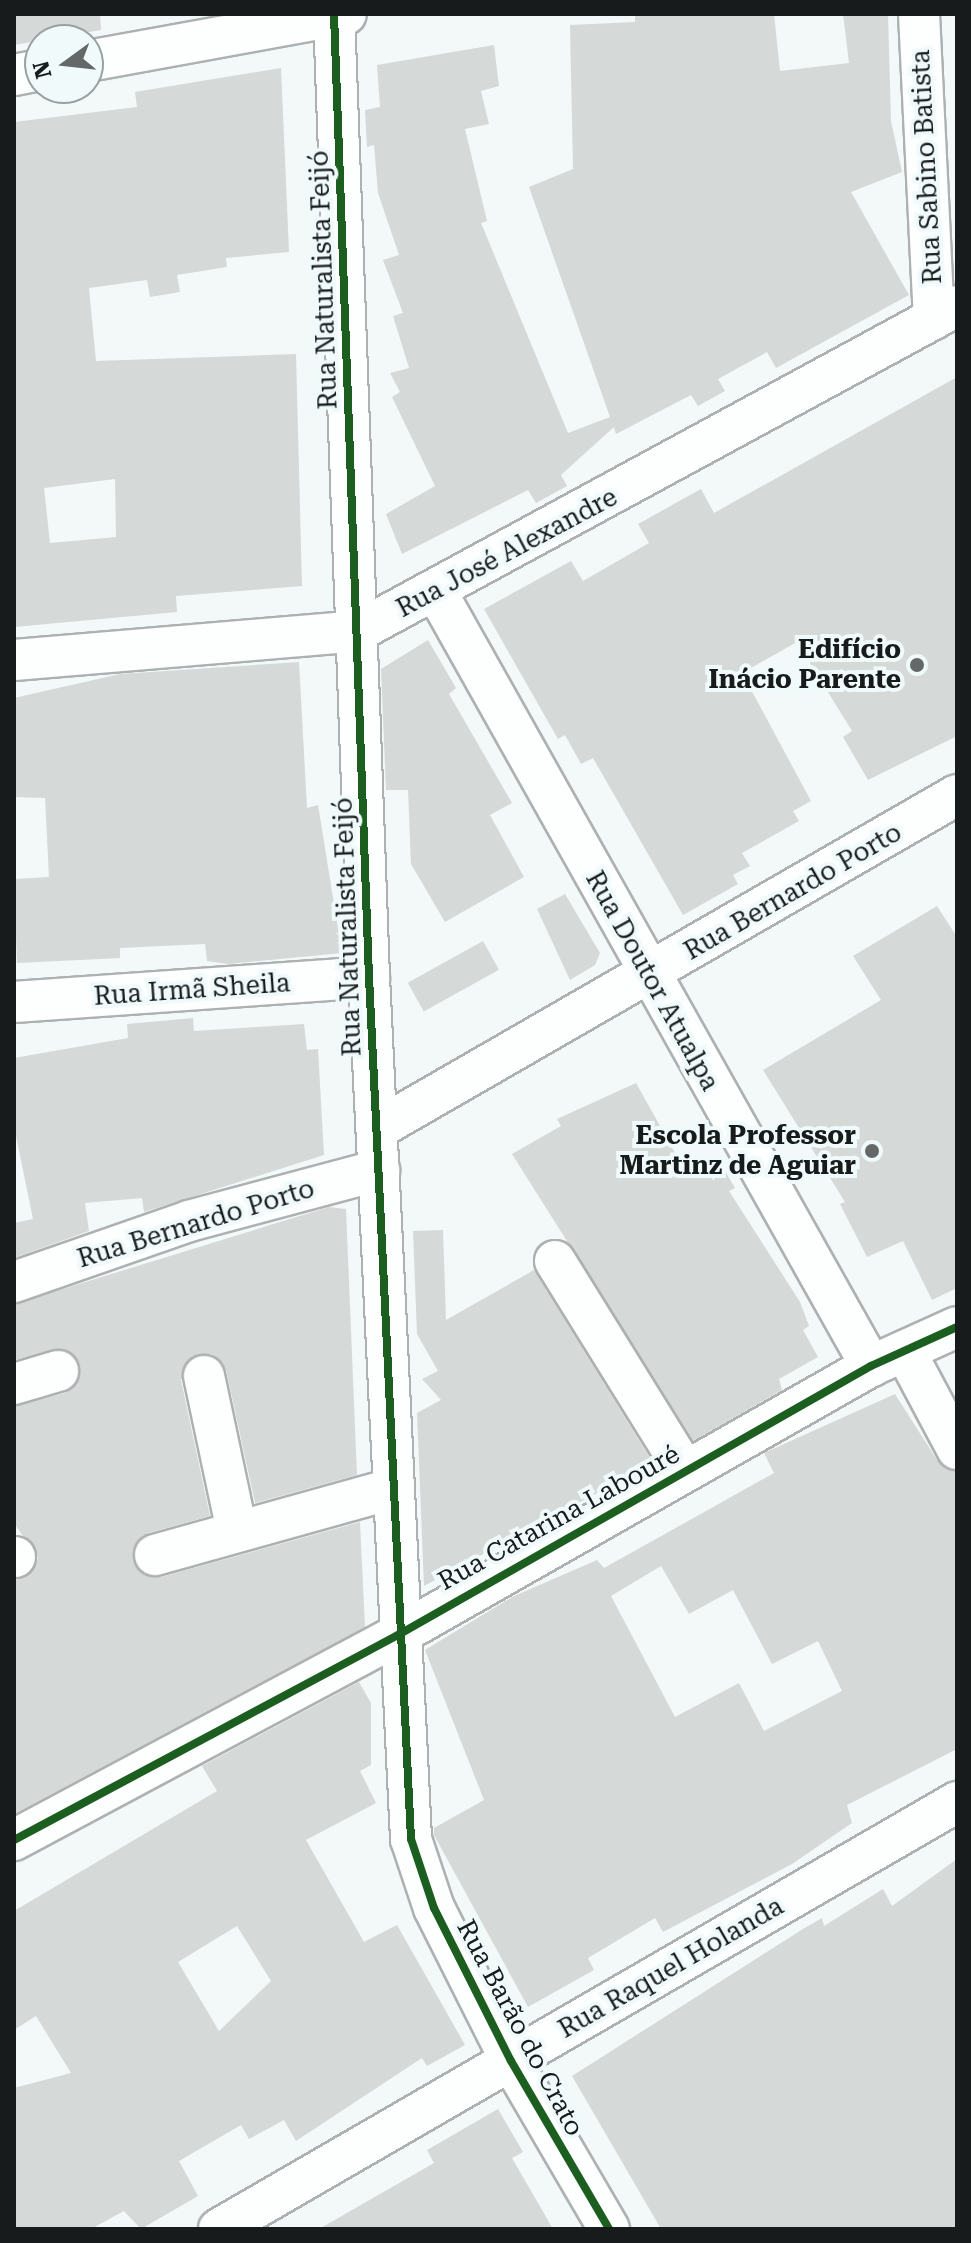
<!DOCTYPE html>
<meta charset="utf-8">
<style>
body{margin:0}
#map{position:relative;width:971px;height:2243px;overflow:hidden;background:#f3f8f8;font-family:"Roboto Serif",serif}
div>[style]{position:absolute}
.building>*{inset:0;background:#d5d9d8;transform-origin:0 0}
.roads{filter:drop-shadow(2px 0 #adb1b2) drop-shadow(-2px 0 #adb1b2) drop-shadow(0 2px #adb1b2) drop-shadow(0 -2px #adb1b2)}
.minor>*{height:40px;margin:-20px;padding:0 20px;transform-origin:20px;border-radius:20px;background:#fdfefe}
.cycleway>*{height:8px;margin:-4px;padding:0 4px;transform-origin:4px;border-radius:4px;background:#1b5e20}
.dots>*{width:22px;height:22px;translate:-50% -50%;box-sizing:border-box;border:4px solid #f0fafb;border-radius:50%}
span{translate:-50% -50%;white-space:nowrap;text-align:center;line-height:1.15;-webkit-text-stroke:8px #f0fafb;paint-order:stroke}
.street-label{font-size:26px;color:#171b1b}
.poi-label{font-size:26px;color:#171b1b;font-weight:700}
.right{translate:-100% -50%;text-align:right}
.frame{position:absolute;inset:0;border:16px solid #171b1b;pointer-events:none}
.north{position:absolute;left:24px;top:24px;width:80px;height:80px;box-sizing:border-box;background:#f0fafb;border:2px solid #99a1a1;border-radius:50%;rotate:255deg;font-size:22px;font-weight:700;line-height:32px;text-align:center;color:#171b1b}
.north::after{content:'';display:block;margin:auto;width:28px;height:36px;background:#646868;clip-path:polygon(50% 0,100% 100%,50% 72%,0 100%)}
</style>
<div id="map">
<div class="building">
<div style="clip-path:polygon(14px 14px,100px 14px,101px 30px,14px 45px)"></div>
<div style="clip-path:polygon(635px 14px,774px 14px,780px 71px,849px 63px,843px 14px,888px 14px,891px 121px,902px 172px,851px 192px,909px 295px,776px 368px,767px 352px,718px 379px,725px 391px,698px 406px,691px 395px,616px 434px,614px 427px,561px 475px,567px 486px,536px 503px,528px 490px,402px 554px,386px 514px,435px 486px,392px 397px,400px 392px,390px 373px,409px 368px,393px 316px,403px 313px,383px 260px,399px 255px,378px 193px,374px 145px,367px 147px,365px 110px,380px 107px,377px 65px,494px 45px,499px 86px,481px 91px,489px 124px,465px 129px,487px 221px,481px 223px,568px 433px,610px 417px,529px 187px,573px 169px,570px 25px,635px 22px)"></div>
<div style="clip-path:polygon(evenodd,281px 68px,289px 252px,226px 258px,227px 267px,177px 275px,180px 292px,150px 297px,147px 280px,89px 288px,96px 361px,296px 354px,302px 586px,176px 596px,177px 612px,14px 627px,14px 122px,137px 107px,135px 92px,281px 68px,115px 479px,116px 537px,50px 543px,44px 488px,115px 479px)"></div>
<div style="clip-path:polygon(957px 377px,957px 736px,868px 780px,843px 737px,852px 731px,797px 642px,742px 673px,811px 801px,793px 811px,799px 821px,742px 853px,750px 866px,733px 875px,738px 884px,683px 915px,593px 758px,581px 764px,565px 735px,558px 739px,484px 609px,571px 561px,583px 581px,649px 543px,638px 524px,701px 489px,714px 513px)"></div>
<div style="clip-path:polygon(428px 640px,456px 688px,449px 694px,512px 803px,490px 815px,524px 877px,445px 922px,411px 864px,408px 790px,386px 790px,381px 669px)"></div>
<div style="clip-path:polygon(299px 662px,307px 808px,318px 805px,342px 953px,228px 964px,207px 961px,205px 944px,120px 948px,120px 958px,17px 963px,14px 879px,49px 877px,45px 798px,14px 797px,14px 698px,120px 674px)"></div>
<div style="clip-path:polygon(565px 894px,600px 953px,595px 965px,570px 980px,537px 909px)"></div>
<div style="clip-path:polygon(937px 906px,957px 937px,957px 1288px,932px 1300px,903px 1241px,867px 1257px,840px 1204px,845px 1202px,763px 1070px,881px 1000px,853px 956px)"></div>
<div style="left:483px;top:941px;width:33px;height:86px;rotate:61deg"></div>
<div style="clip-path:polygon(193px 1018px,194px 1031px,304px 1024px,307px 1050px,318px 1049px,324px 1155px,144px 1212px,142px 1198px,85px 1203px,89px 1231px,14px 1258px,14px 1223px,33px 1219px,14px 1126px,14px 1058px,128px 1038px,127px 1024px)"></div>
<div style="clip-path:polygon(636px 1083px,688px 1176px,718px 1159px,735px 1188px,729px 1191px,800px 1302px,809px 1326px,803px 1330px,818px 1357px,779px 1379px,782px 1390px,693px 1441px,512px 1154px,561px 1126px,557px 1119px)"></div>
<div style="clip-path:polygon(329px 1207px,346px 1209px,357px 1475px,255px 1503px,226px 1370px,212px 1354px,198px 1354px,181px 1380px,210px 1516px,148px 1533px,133px 1560px,140px 1572px,161px 1577px,360px 1522px,365px 1627px,14px 1814px,14px 1580px,27px 1576px,38px 1558px,14px 1523px,14px 1406px,65px 1393px,80px 1376px,74px 1355px,63px 1349px,14px 1360px,14px 1304px)"></div>
<div style="clip-path:polygon(443px 1230px,446px 1320px,534px 1270px,653px 1463px,424px 1586px,417px 1413px,441px 1400px,422px 1379px,438px 1371px,417px 1334px,413px 1231px)"></div>
<div style="clip-path:polygon(evenodd,895px 1394px,937px 1460px,957px 1472px,957px 1749px,847px 1805px,852px 1823px,792px 1864px,663px 1932px,655px 1918px,588px 1958px,594px 1970px,528px 2007px,434px 1835px,434px 1828px,484px 1800px,425px 1650px,512px 1597px,597px 1560px,604px 1568px,774px 1473px,764px 1453px,895px 1394px,661px 1566px,689px 1614px,733px 1590px,772px 1664px,818px 1641px,842px 1691px,764px 1731px,739px 1683px,675px 1717px,611px 1596px,661px 1566px)"></div>
<div style="clip-path:polygon(evenodd,359px 1682px,371px 1703px,371px 1765px,360px 1771px,376px 1803px,306px 1840px,364px 1942px,397px 1925px,465px 2045px,427px 2066px,422px 2058px,296px 2141px,284px 2120px,249px 2139px,241px 2125px,179px 2161px,198px 2196px,141px 2229px,124px 2211px,91px 2229px,14px 2229px,14px 2088px,71px 2073px,36px 2016px,14px 2030px,14px 1911px,217px 1791px,202px 1766px,359px 1682px,237px 1926px,271px 1981px,219px 2031px,178px 1962px,237px 1926px)"></div>
<div style="clip-path:polygon(957px 1859px,957px 2229px,661px 2229px,572px 2076px,803px 1929px,822px 1918px,824px 1926px,883px 1889px,892px 1906px)"></div>
<div style="clip-path:polygon(498px 2109px,523px 2152px,512px 2158px,553px 2229px,319px 2229px,434px 2163px,427px 2150px)"></div>
</div>
<div class="roads">
<div class="minor">
<div style="left:334px;top:14px;width:964px;rotate:87.92deg"></div>
<div style="left:369px;top:977px;width:863px;rotate:87.21deg"></div>
<div style="left:411px;top:1839px;width:73px;rotate:71.6deg"></div>
<div style="left:434px;top:1908px;width:171px;rotate:63.3deg"></div>
<div style="left:511px;top:2061px;width:194px;rotate:59.7deg"></div>
<div style="left:919px;top:14px;width:305px;rotate:87.2deg"></div>
<div style="left:88px;top:61px;width:262px;rotate:-10.3deg"></div>
<div style="left:14px;top:75px;width:26px;rotate:-11deg"></div>
<div style="left:437px;top:593px;width:887px;rotate:60.69deg"></div>
<div style="left:14px;top:660px;width:345px;rotate:-4.8deg"></div>
<div style="left:358px;top:631px;width:681px;rotate:-28.48deg"></div>
<div style="left:14px;top:1002px;width:356px;rotate:-4deg"></div>
<div style="left:377px;top:1129px;width:669px;rotate:-29.94deg"></div>
<div style="left:555px;top:1261px;width:247px;rotate:58.2deg"></div>
<div style="left:14px;top:1282px;width:185px;rotate:-19.2deg"></div>
<div style="left:189px;top:1221px;width:197px;rotate:-15deg"></div>
<div style="left:905px;top:1351px;width:111px;rotate:62deg"></div>
<div style="left:204px;top:1376px;width:158px;rotate:78deg"></div>
<div style="left:14px;top:1384px;width:46px;rotate:-16.5deg"></div>
<div style="left:155px;top:1555px;width:246px;rotate:-15.6deg"></div>
<div style="left:14px;top:1557px;width:1px"></div>
<div style="left:14px;top:1840px;width:435px;rotate:-28.1deg"></div>
<div style="left:398px;top:1635px;width:544px;rotate:-29.63deg"></div>
<div style="left:871px;top:1366px;width:94px;rotate:-24.4deg"></div>
<div style="left:219px;top:2229px;width:853px;rotate:-30.05deg"></div>
</div>
</div>
<div class="cycleway">
<div style="left:334px;top:14px;width:964px;rotate:87.92deg"></div>
<div style="left:369px;top:977px;width:863px;rotate:87.21deg"></div>
<div style="left:411px;top:1839px;width:73px;rotate:71.6deg"></div>
<div style="left:434px;top:1908px;width:171px;rotate:63.3deg"></div>
<div style="left:511px;top:2061px;width:194px;rotate:59.7deg"></div>
<div style="left:14px;top:1840px;width:435px;rotate:-28.1deg"></div>
<div style="left:398px;top:1635px;width:544px;rotate:-29.63deg"></div>
<div style="left:871px;top:1366px;width:94px;rotate:-24.4deg"></div>
</div>
<div class="dots">
<div style="left:917px;top:665px;background:#646868"></div>
<div style="left:872px;top:1151px;background:#646868"></div>
</div>
<div class="street-label">
<span style="left:927px;top:167px;rotate:-93deg">Rua Sabino Batista</span>
<span style="left:324px;top:280px;rotate:-92deg">Rua Naturalista Feijó</span>
<span style="left:507px;top:553px;rotate:-28deg">Rua José Alexandre</span>
<span style="left:793px;top:892px;rotate:-30deg">Rua Bernardo Porto</span>
<span style="left:348px;top:927px;rotate:-92deg">Rua Naturalista Feijó</span>
<span style="left:652px;top:981px;rotate:61deg">Rua Doutor Atualpa</span>
<span style="left:192px;top:990px;rotate:-4deg">Rua Irmã Sheila</span>
<span style="left:196px;top:1224px;rotate:-17deg">Rua Bernardo Porto</span>
<span style="left:559px;top:1518px;rotate:-29deg">Rua Catarina Labouré</span>
<span style="left:671px;top:1968px;rotate:-30deg">Rua Raquel Holanda</span>
<span style="left:520px;top:2028px;rotate:62deg">Rua Barão do Crato</span>
</div>
<div class="poi-label">
<span class="right" style="left:901px;top:665px">Edifício<br>Inácio Parente</span>
<span class="right" style="left:856px;top:1151px">Escola Professor<br>Martinz de Aguiar</span>
</div>
<div class="frame"></div>
<div class="north">N</div>
</div>
